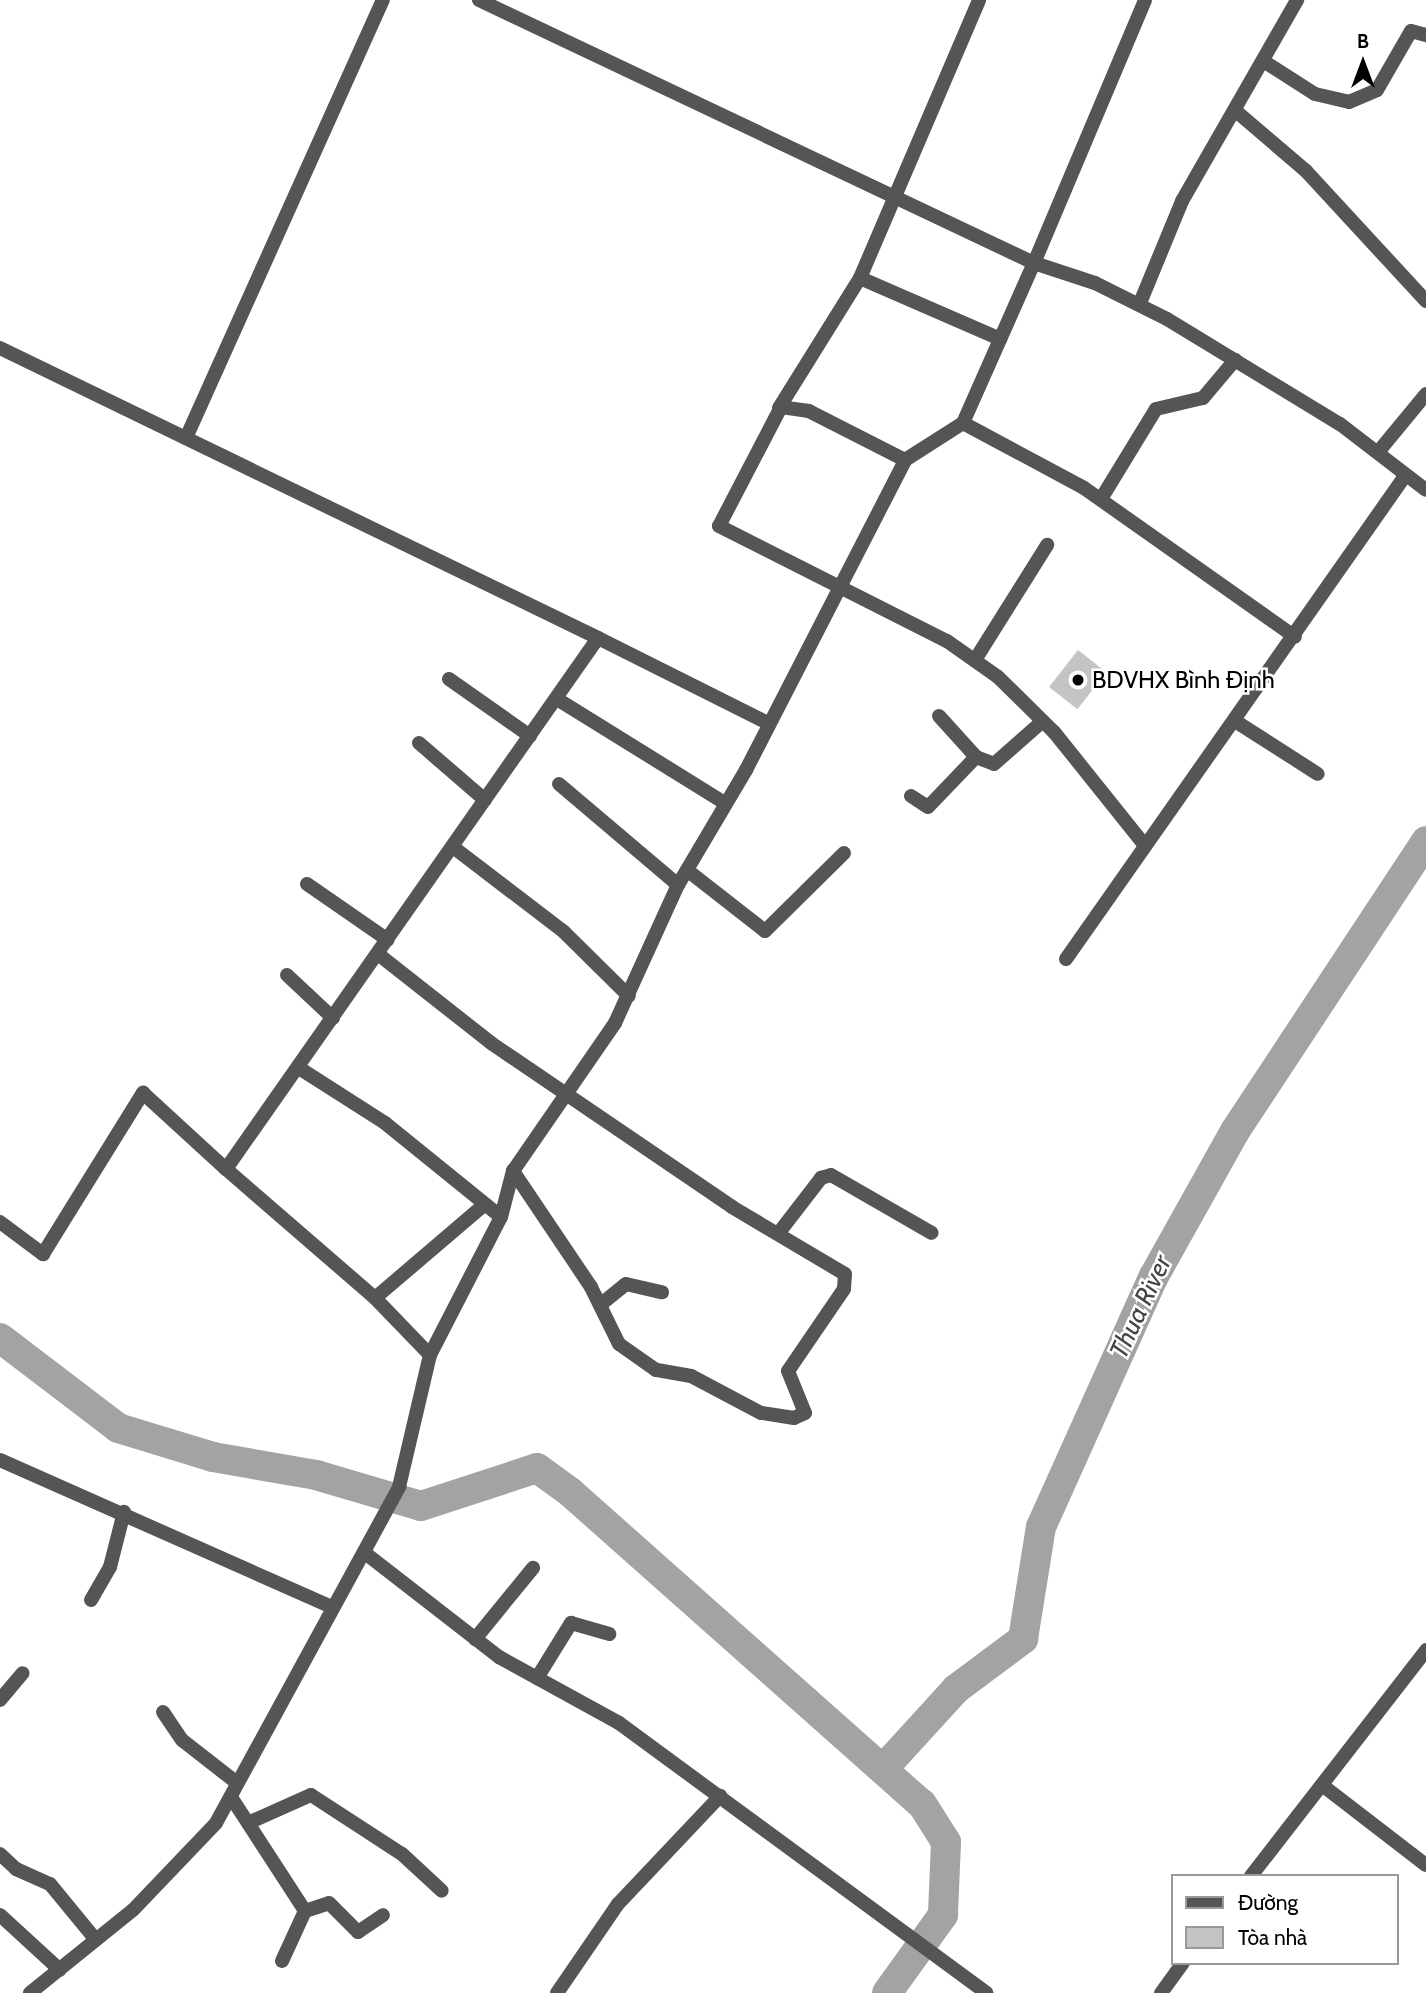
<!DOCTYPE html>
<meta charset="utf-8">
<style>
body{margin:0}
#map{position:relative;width:1426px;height:1993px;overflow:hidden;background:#fff;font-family:Cabin,sans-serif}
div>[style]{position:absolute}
.river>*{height:30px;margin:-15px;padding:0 15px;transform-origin:15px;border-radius:15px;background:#a3a3a3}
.building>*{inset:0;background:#c4c4c4;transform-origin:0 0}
.minor>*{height:14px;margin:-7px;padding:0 7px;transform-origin:7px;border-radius:7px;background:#555}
.tertiary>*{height:14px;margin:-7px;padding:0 7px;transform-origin:7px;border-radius:7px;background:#555}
.dots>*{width:19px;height:19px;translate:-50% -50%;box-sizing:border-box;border:4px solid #fff;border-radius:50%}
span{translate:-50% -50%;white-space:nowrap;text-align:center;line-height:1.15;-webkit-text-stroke:5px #fff;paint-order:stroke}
.poi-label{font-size:24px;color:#000}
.left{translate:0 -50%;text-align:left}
.water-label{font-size:26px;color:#444;font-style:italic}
.legend{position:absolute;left:1171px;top:1874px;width:228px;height:91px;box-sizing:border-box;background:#fff;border:2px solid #999;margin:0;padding:9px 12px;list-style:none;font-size:21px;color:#000}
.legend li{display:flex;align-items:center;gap:14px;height:35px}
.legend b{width:35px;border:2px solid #999}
.north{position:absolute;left:1328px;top:28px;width:70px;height:70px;-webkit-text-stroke:5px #fff;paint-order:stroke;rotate:0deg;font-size:19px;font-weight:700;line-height:28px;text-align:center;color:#000}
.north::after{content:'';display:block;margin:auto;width:24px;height:32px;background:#000;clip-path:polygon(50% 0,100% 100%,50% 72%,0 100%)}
</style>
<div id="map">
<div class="river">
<div style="left:0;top:1338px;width:148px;rotate:37.3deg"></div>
<div style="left:118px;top:1428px;width:99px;rotate:17deg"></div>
<div style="left:213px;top:1457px;width:105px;rotate:9.9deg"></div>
<div style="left:316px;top:1475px;width:109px;rotate:16.4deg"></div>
<div style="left:421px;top:1506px;width:122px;rotate:-18.1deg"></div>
<div style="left:537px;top:1468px;width:41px;rotate:36deg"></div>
<div style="left:570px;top:1492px;width:470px;rotate:41.6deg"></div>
<div style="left:922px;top:1804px;width:45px;rotate:57.7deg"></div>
<div style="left:946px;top:1842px;width:73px;rotate:92.4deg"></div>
<div style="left:943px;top:1915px;width:96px;rotate:125.7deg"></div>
<div style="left:883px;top:1769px;width:108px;rotate:-47.6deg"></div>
<div style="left:956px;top:1689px;width:84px;rotate:-36.7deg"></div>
<div style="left:1023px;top:1639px;width:113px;rotate:-80.9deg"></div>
<div style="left:1041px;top:1527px;width:275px;rotate:-65.8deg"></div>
<div style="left:1154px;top:1276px;width:166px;rotate:-60.8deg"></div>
<div style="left:1235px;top:1131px;width:347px;rotate:-56.6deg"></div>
</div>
<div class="building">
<div style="left:1078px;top:650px;width:36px;height:47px;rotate:38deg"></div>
</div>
<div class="minor">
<div style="left:479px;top:0;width:614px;rotate:25.36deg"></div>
<div style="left:1034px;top:263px;width:285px;rotate:-67.1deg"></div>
<div style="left:1265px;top:62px;width:59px;rotate:32.6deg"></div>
<div style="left:1315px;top:94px;width:35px;rotate:13deg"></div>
<div style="left:1349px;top:102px;width:30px;rotate:-23deg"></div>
<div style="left:1377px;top:90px;width:68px;rotate:-60deg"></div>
<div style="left:1411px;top:31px;width:16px;rotate:15deg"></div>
<div style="left:1237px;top:112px;width:91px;rotate:40.5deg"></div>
<div style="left:1306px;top:171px;width:177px;rotate:47.3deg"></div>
<div style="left:860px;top:278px;width:153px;rotate:23.5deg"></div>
<div style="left:1140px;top:303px;width:110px;rotate:-67.6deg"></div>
<div style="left:1182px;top:201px;width:232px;rotate:-60.2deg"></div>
<div style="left:0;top:348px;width:665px;rotate:25.87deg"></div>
<div style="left:779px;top:408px;width:153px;rotate:-58.1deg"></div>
<div style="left:860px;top:278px;width:302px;rotate:-66.8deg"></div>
<div style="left:963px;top:423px;width:137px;rotate:28.2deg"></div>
<div style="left:1084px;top:488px;width:258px;rotate:35.2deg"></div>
<div style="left:186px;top:438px;width:480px;rotate:-65.8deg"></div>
<div style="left:1379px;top:451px;width:74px;rotate:-50.5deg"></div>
<div style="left:905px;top:460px;width:108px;rotate:-153deg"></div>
<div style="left:809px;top:411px;width:28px;rotate:-172deg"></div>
<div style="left:781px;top:407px;width:134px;rotate:117.5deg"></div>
<div style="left:719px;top:526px;width:255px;rotate:26.8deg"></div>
<div style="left:947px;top:641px;width:62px;rotate:35.2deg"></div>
<div style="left:998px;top:677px;width:78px;rotate:44.5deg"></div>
<div style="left:1054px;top:732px;width:142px;rotate:51.3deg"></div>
<div style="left:1101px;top:499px;width:105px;rotate:-58.6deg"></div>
<div style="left:1156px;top:409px;width:48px;rotate:-13.2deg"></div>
<div style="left:1203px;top:398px;width:50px;rotate:-49.9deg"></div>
<div style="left:975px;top:660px;width:136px;rotate:-57.9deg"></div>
<div style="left:449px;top:679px;width:99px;rotate:35.1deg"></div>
<div style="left:557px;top:699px;width:198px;rotate:31.8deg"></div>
<div style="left:939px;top:716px;width:55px;rotate:47.9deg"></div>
<div style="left:1235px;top:721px;width:98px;rotate:32.6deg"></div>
<div style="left:419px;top:743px;width:87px;rotate:40.8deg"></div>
<div style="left:559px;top:784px;width:156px;rotate:40.3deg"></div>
<div style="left:911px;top:796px;width:20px;rotate:33deg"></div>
<div style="left:928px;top:807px;width:69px;rotate:-46.2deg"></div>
<div style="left:976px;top:757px;width:19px;rotate:21deg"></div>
<div style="left:994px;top:764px;width:65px;rotate:-41.3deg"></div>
<div style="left:453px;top:847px;width:140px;rotate:37.4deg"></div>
<div style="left:564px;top:932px;width:91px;rotate:44.6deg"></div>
<div style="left:687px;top:870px;width:99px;rotate:38deg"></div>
<div style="left:765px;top:931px;width:111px;rotate:-44.6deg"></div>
<div style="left:307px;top:884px;width:98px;rotate:34.7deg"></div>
<div style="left:378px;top:954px;width:144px;rotate:38.2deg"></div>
<div style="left:491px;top:1043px;width:292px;rotate:34.2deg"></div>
<div style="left:732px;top:1207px;width:131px;rotate:30.7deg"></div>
<div style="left:845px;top:1274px;width:15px;rotate:94deg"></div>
<div style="left:844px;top:1289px;width:99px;rotate:124.3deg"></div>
<div style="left:788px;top:1371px;width:45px;rotate:68deg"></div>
<div style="left:805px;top:1413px;width:12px;rotate:156deg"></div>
<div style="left:794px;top:1418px;width:33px;rotate:-171deg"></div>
<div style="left:761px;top:1413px;width:79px;rotate:-152.1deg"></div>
<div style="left:691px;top:1376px;width:36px;rotate:-170deg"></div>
<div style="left:656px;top:1370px;width:45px;rotate:-144.9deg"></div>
<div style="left:619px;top:1344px;width:64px;rotate:-116.2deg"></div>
<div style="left:591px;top:1287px;width:140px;rotate:-123.9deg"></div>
<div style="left:1066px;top:959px;width:590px;rotate:-54.94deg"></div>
<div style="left:287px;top:975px;width:63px;rotate:43.1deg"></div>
<div style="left:299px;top:1068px;width:102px;rotate:32.6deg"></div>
<div style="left:385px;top:1123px;width:149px;rotate:39deg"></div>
<div style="left:0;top:1222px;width:54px;rotate:36.7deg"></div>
<div style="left:43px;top:1254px;width:190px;rotate:-58.2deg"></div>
<div style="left:143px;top:1093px;width:113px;rotate:42.5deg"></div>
<div style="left:781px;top:1230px;width:66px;rotate:-52.4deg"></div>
<div style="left:821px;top:1178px;width:10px;rotate:-17deg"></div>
<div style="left:831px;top:1175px;width:116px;rotate:29.9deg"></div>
<div style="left:375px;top:1298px;width:143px;rotate:-40.5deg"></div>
<div style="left:600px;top:1305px;width:33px;rotate:-39deg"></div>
<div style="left:626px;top:1284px;width:37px;rotate:13deg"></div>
<div style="left:430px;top:1355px;width:79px;rotate:-134deg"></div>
<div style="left:375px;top:1298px;width:197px;rotate:-139.1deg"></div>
<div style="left:226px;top:1169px;width:648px;rotate:-54.99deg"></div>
<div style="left:598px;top:638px;width:190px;rotate:26.6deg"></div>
<div style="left:0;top:1460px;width:362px;rotate:23.9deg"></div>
<div style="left:365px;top:1553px;width:170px;rotate:37.8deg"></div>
<div style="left:499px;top:1657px;width:137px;rotate:28.8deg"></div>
<div style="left:619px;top:1723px;width:456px;rotate:36.3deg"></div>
<div style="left:91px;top:1600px;width:38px;rotate:-60deg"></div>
<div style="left:110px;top:1567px;width:57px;rotate:-75.7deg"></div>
<div style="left:475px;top:1639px;width:92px;rotate:-50.8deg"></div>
<div style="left:537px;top:1678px;width:65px;rotate:-58.3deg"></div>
<div style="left:571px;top:1623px;width:40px;rotate:16deg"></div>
<div style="left:0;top:1700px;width:35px;rotate:-50deg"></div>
<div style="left:163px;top:1712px;width:34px;rotate:56deg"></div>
<div style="left:182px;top:1740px;width:70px;rotate:38deg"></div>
<div style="left:1322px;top:1785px;width:131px;rotate:37.6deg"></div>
<div style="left:231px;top:1797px;width:136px;rotate:57deg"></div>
<div style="left:305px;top:1911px;width:25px;rotate:-18deg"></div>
<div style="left:329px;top:1903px;width:41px;rotate:45deg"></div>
<div style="left:358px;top:1932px;width:30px;rotate:-34deg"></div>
<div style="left:248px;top:1823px;width:69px;rotate:-24deg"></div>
<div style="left:311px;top:1795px;width:108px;rotate:33deg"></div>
<div style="left:402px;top:1854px;width:54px;rotate:42.8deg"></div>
<div style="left:0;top:1854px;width:22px;rotate:43deg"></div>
<div style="left:16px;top:1869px;width:37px;rotate:24deg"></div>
<div style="left:50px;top:1884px;width:72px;rotate:50.6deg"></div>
<div style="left:1251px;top:1876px;width:286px;rotate:-52.2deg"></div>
<div style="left:0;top:1915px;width:81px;rotate:42.5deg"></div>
<div style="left:282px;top:1961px;width:55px;rotate:-65.3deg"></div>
<div style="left:557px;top:1993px;width:108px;rotate:-55.6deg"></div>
<div style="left:618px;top:1904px;width:149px;rotate:-46.6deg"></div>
<div style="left:1161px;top:1993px;width:37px;rotate:-54deg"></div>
</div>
<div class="tertiary">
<div style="left:30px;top:1993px;width:132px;rotate:-38.9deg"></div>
<div style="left:133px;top:1910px;width:120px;rotate:-46.3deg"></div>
<div style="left:216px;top:1823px;width:383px;rotate:-61.4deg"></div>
<div style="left:399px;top:1487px;width:136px;rotate:-76.8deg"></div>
<div style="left:430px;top:1355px;width:155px;rotate:-62.8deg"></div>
<div style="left:501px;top:1217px;width:48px;rotate:-75.4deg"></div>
<div style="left:513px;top:1171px;width:180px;rotate:-55.4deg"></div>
<div style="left:615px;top:1023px;width:152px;rotate:-65.5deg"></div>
<div style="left:678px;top:885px;width:134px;rotate:-59.4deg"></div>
<div style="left:746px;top:770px;width:348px;rotate:-62.8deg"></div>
<div style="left:905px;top:460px;width:69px;rotate:-32.5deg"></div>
<div style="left:963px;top:423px;width:175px;rotate:-66.1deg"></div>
<div style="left:1034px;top:263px;width:64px;rotate:18.2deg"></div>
<div style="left:1095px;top:283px;width:80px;rotate:26.6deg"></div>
<div style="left:1167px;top:319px;width:202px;rotate:31.3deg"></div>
<div style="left:1340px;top:424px;width:108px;rotate:37.5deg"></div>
</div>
<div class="dots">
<div style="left:1078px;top:680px;background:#000"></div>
</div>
<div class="poi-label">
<span class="left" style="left:1092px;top:680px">BDVHX Bình Định</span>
</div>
<div class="water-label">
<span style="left:1141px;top:1307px;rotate:-65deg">Thua River</span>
</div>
<ul class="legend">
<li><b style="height:9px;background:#555"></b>Đường</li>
<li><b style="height:19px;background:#c4c4c4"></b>Tòa nhà</li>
</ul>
<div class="north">B</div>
</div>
